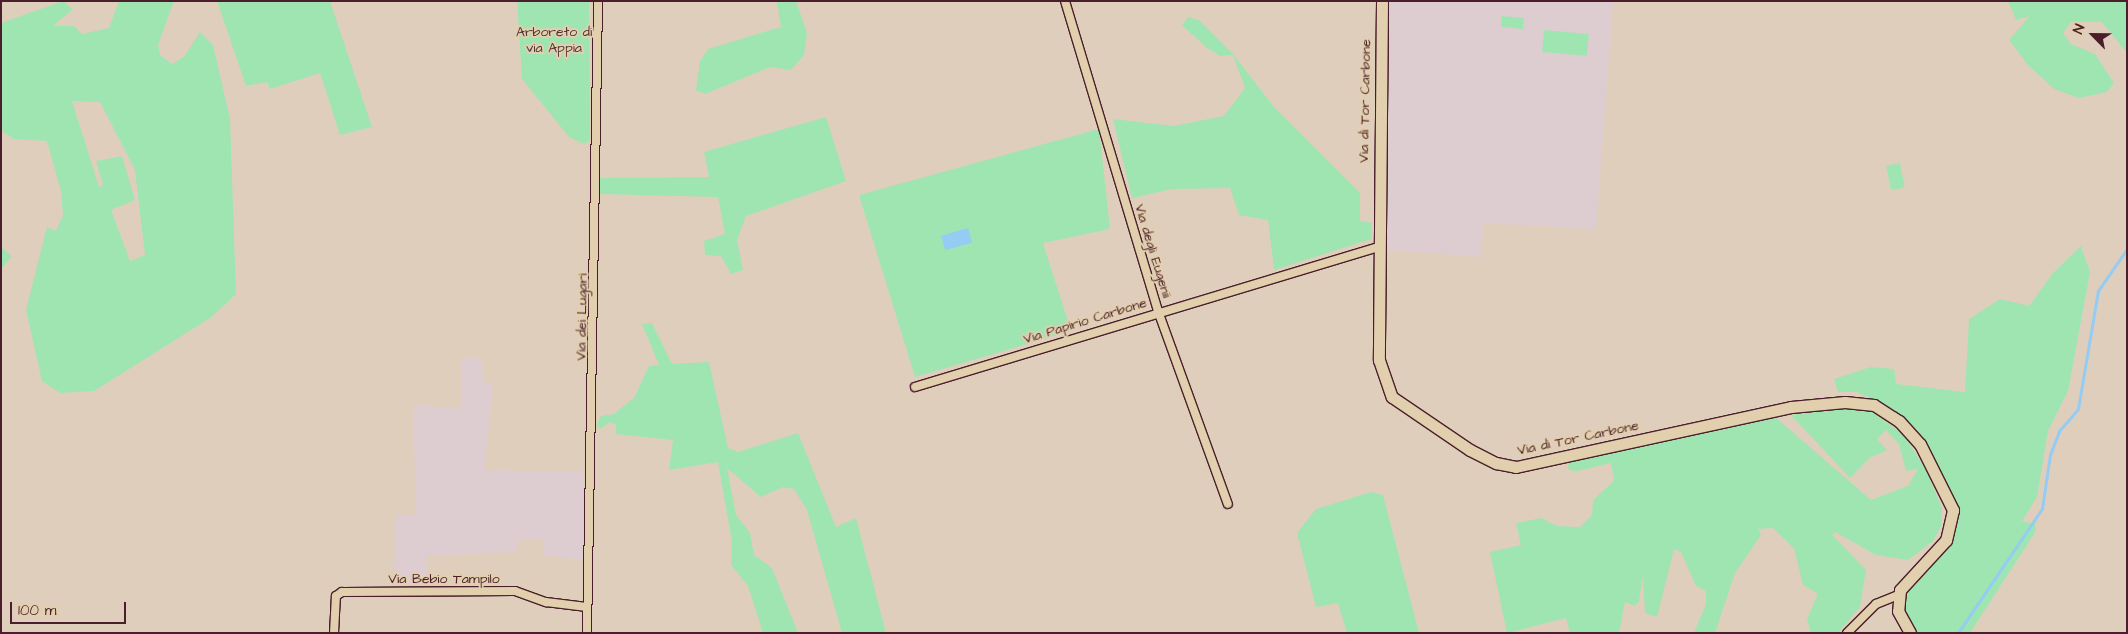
<!DOCTYPE html>
<style>
body{margin:0}
#map{position:relative;width:2128px;height:634px;overflow:hidden;background:#e0cebd;font-family:"Architects Daughter",sans-serif}
div>[style]{position:absolute}
.built>*{inset:0;background:#decdd0}
.green>*{inset:0;background:#9ee5b2;transform-origin:0 0}
.water>*{inset:0;background:#94ccf3;transform-origin:0 0}
.stream>*{height:2.5px;margin:-1.25px;padding:0 1.25px;transform-origin:1.25px;border-radius:1.25px;background:#94ccf3}
.roads{filter:drop-shadow(1px 0 #4a1f2b) drop-shadow(-1px 0 #4a1f2b) drop-shadow(0 1px #4a1f2b) drop-shadow(0 -1px #4a1f2b)}
.street>*{height:8px;margin:-4px;padding:0 4px;transform-origin:4px;border-radius:4px;background:#e2cfad}
.secondary>*{height:11px;margin:-5.5px;padding:0 5.5px;transform-origin:5.5px;border-radius:5.5px;background:#e2cfad}
span{translate:-50% -50%;white-space:nowrap;text-align:center;line-height:1.15;-webkit-text-stroke:4px #e2cfad;paint-order:stroke}
.park-label{font-size:14px;color:#523338}
.street-label{font-size:14px;color:#4a1f2b}
.frame{position:absolute;inset:0;border:2px solid #4a1f2b;pointer-events:none}
.north{position:absolute;left:2068px;top:10px;width:50px;height:50px;-webkit-text-stroke:4px #e2cfad;paint-order:stroke;rotate:293deg;font-size:14px;font-weight:700;line-height:20px;text-align:center;color:#4a1f2b}
.north::after{content:'';display:block;margin:auto;width:18px;height:22px;background:#4a1f2b;clip-path:polygon(50% 0,100% 100%,50% 72%,0 100%)}
.scale{position:absolute;left:10px;top:602px;width:116px;height:22px;box-sizing:border-box;border:2px solid #4a1f2b;border-top:0;padding-left:6px;font-size:15px;line-height:18px;white-space:nowrap;color:#4a1f2b;-webkit-text-stroke:4px #e2cfad;paint-order:stroke}
</style>
<div id="map">
<div class="built">
<div style="clip-path:polygon(1388px 1px,1613px 1px,1596px 229px,1483px 223px,1480px 257px,1384px 249px)"></div>
<div style="clip-path:polygon(462px 357px,482px 357px,483px 382px,493px 383px,484px 470px,584px 472px,584px 560px,543px 555px,544px 539px,518px 539px,517px 552px,427px 556px,427px 585px,394px 584px,395px 514px,416px 515px,413px 404px,461px 409px)"></div>
</div>
<div class="green">
<div style="clip-path:polygon(evenodd,63px 1px,73px 9px,53px 26px,74px 26px,82px 34px,109px 28px,119px 1px,174px 1px,158px 45px,160px 55px,172px 64px,184px 57px,200px 32px,213px 45px,230px 119px,236px 294px,210px 318px,94px 391px,60px 393px,42px 381px,26px 310px,47px 227px,56px 231px,63px 215px,61px 191px,47px 141px,14px 139px,1px 131px,1px 23px,63px 1px,72px 101px,100px 102px,135px 170px,145px 255px,130px 261px,111px 210px,135px 200px,122px 156px,96px 161px,103px 185px,99px 187px,72px 101px)"></div>
<div style="clip-path:polygon(217px 1px,330px 1px,372px 127px,340px 135px,320px 73px,270px 89px,267px 82px,246px 86px)"></div>
<div style="clip-path:polygon(517px 1px,589px 1px,590px 140px,584px 144px,569px 137px,522px 79px)"></div>
<div style="clip-path:polygon(777px 1px,796px 1px,807px 33px,804px 55px,791px 70px,770px 67px,705px 94px,696px 90px,700px 61px,708px 49px,781px 27px)"></div>
<div style="clip-path:polygon(2008px 1px,2127px 1px,2127px 53px,2102px 22px,2071px 22px,2063px 33px,2071px 44px,2095px 54px,2114px 83px,2107px 92px,2079px 98px,2054px 89px,2028px 65px,2009px 40px,2030px 16px,2016px 20px)"></div>
<div style="left:1502px;top:16px;width:22px;height:11px;rotate:5deg"></div>
<div style="clip-path:polygon(1188px 17px,1199px 20px,1233px 54px,1274px 107px,1360px 193px,1360px 221px,1372px 223px,1371px 239px,1274px 270px,1268px 220px,1239px 215px,1230px 188px,1172px 189px,1132px 198px,1113px 119px,1173px 126px,1224px 116px,1245px 88px,1233px 55px,1220px 56px,1207px 48px,1182px 25px)"></div>
<div style="left:1544px;top:30px;width:45px;height:22px;rotate:5deg"></div>
<div style="clip-path:polygon(826px 117px,846px 181px,746px 216px,737px 240px,743px 270px,731px 274px,721px 256px,705px 255px,704px 241px,725px 234px,718px 197px,599px 194px,600px 178px,709px 177px,704px 152px)"></div>
<div style="clip-path:polygon(1099px 129px,1110px 229px,1043px 243px,1071px 331px,915px 377px,859px 195px)"></div>
<div style="left:1900px;top:163px;width:25px;height:14px;rotate:79deg"></div>
<div style="clip-path:polygon(2081px 246px,2090px 272px,2068px 391px,2048px 431px,2037px 497px,2022px 521px,2035px 524px,2036px 531px,1970px 633px,1918px 633px,1906px 617px,1902px 597px,1908px 583px,1943px 550px,1954px 501px,1934px 462px,1875px 401px,1857px 392px,1838px 392px,1834px 379px,1871px 367px,1894px 369px,1896px 384px,1965px 392px,1969px 319px,2000px 299px,2029px 306px,2053px 273px)"></div>
<div style="clip-path:polygon(1px 247px,12px 256px,1px 269px)"></div>
<div style="clip-path:polygon(652px 323px,672px 364px,709px 362px,728px 448px,738px 452px,798px 433px,836px 527px,856px 518px,886px 633px,842px 633px,807px 510px,794px 489px,783px 487px,761px 497px,727px 468px,736px 515px,750px 533px,754px 555px,772px 568px,798px 633px,763px 633px,748px 586px,731px 565px,732px 542px,718px 462px,669px 470px,673px 440px,616px 434px,616px 425px,610px 422px,600px 429px,596px 426px,601px 416px,614px 414px,634px 398px,649px 366px,659px 365px,642px 324px)"></div>
<div style="clip-path:polygon(1848px 407px,1871px 411px,1904px 435px,1926px 470px,1942px 508px,1941px 526px,1933px 541px,1908px 560px,1876px 555px,1835px 532px,1832px 535px,1866px 570px,1860px 607px,1838px 633px,1811px 633px,1807px 619px,1818px 594px,1803px 585px,1794px 548px,1773px 528px,1758px 529px,1761px 535px,1735px 573px,1715px 633px,1694px 633px,1706px 604px,1706px 591px,1696px 586px,1681px 552px,1674px 549px,1657px 617px,1645px 613px,1643px 575px,1639px 601px,1635px 606px,1625px 602px,1619px 633px,1570px 633px,1566px 618px,1507px 633px,1490px 552px,1521px 545px,1516px 523px,1541px 518px,1557px 526px,1580px 527px,1592px 515px,1593px 500px,1614px 481px,1611px 463px,1577px 471px,1569px 470px,1567px 461px,1774px 416px,1871px 500px,1908px 486px,1918px 469px,1906px 471px,1899px 444px,1886px 430px,1877px 439px,1887px 450px,1869px 458px,1850px 478px,1791px 415px)"></div>
<div style="clip-path:polygon(1371px 492px,1383px 495px,1419px 633px,1347px 633px,1338px 603px,1316px 607px,1297px 533px,1316px 509px)"></div>
</div>
<div class="water">
<div style="left:968px;top:228px;width:15px;height:28px;rotate:74deg"></div>
</div>
<div class="stream">
<div style="left:1958px;top:633px;width:150px;rotate:-55.9deg"></div>
<div style="left:2042px;top:509px;width:55px;rotate:-81.6deg"></div>
<div style="left:2050px;top:455px;width:26px;rotate:-69deg"></div>
<div style="left:2059px;top:431px;width:29px;rotate:-49deg"></div>
<div style="left:2078px;top:409px;width:120px;rotate:-80.4deg"></div>
<div style="left:2098px;top:291px;width:51px;rotate:-55.4deg"></div>
</div>
<div class="roads">
<div class="street">
<div style="left:1065px;top:1px;width:324px;rotate:73.3deg"></div>
<div style="left:1158px;top:311px;width:205px;rotate:70.1deg"></div>
<div style="left:915px;top:387px;width:484px;rotate:-16.8deg"></div>
<div style="left:334px;top:633px;width:37px;rotate:-87deg"></div>
<div style="left:336px;top:596px;width:7px;rotate:-34deg"></div>
<div style="left:342px;top:592px;width:173px;rotate:-0.3deg"></div>
<div style="left:515px;top:591px;width:33px;rotate:20deg"></div>
<div style="left:546px;top:602px;width:41px;rotate:7deg"></div>
<div style="left:587px;top:633px;width:632px;rotate:-89deg"></div>
<div style="left:1847px;top:633px;width:41px;rotate:-45deg"></div>
<div style="left:1876px;top:604px;width:24px;rotate:-22deg"></div>
</div>
<div class="secondary">
<div style="left:1382px;top:1px;width:359px;rotate:90.5deg"></div>
<div style="left:1379px;top:360px;width:39px;rotate:71deg"></div>
<div style="left:1392px;top:397px;width:94px;rotate:34.2deg"></div>
<div style="left:1470px;top:450px;width:29px;rotate:27deg"></div>
<div style="left:1496px;top:463px;width:20px;rotate:11deg"></div>
<div style="left:1516px;top:467px;width:281px;rotate:-12.3deg"></div>
<div style="left:1791px;top:407px;width:54px;rotate:-5.3deg"></div>
<div style="left:1845px;top:402px;width:29px;rotate:6deg"></div>
<div style="left:1874px;top:405px;width:30px;rotate:33deg"></div>
<div style="left:1899px;top:421px;width:31px;rotate:48deg"></div>
<div style="left:1920px;top:444px;width:74px;rotate:63.4deg"></div>
<div style="left:1953px;top:510px;width:31px;rotate:103deg"></div>
<div style="left:1946px;top:540px;width:68px;rotate:132.6deg"></div>
<div style="left:1900px;top:590px;width:21px;rotate:95deg"></div>
<div style="left:1898px;top:611px;width:25px;rotate:61deg"></div>
</div>
</div>
<div class="park-label">
<span style="left:554px;top:40px">Arboreto di<br>via Appia</span>
</div>
<div class="street-label">
<span style="left:1365px;top:101px;rotate:-89deg">Via di Tor Carbone</span>
<span style="left:1153px;top:251px;rotate:73deg">Via degli Eugenii</span>
<span style="left:582px;top:317px;rotate:-89deg">Via dei Lugari</span>
<span style="left:1085px;top:321px;rotate:-17deg">Via Papirio Carbone</span>
<span style="left:1578px;top:438px;rotate:-12deg">Via di Tor Carbone</span>
<span style="left:444px;top:579px">Via Bebio Tampilo</span>
</div>
<div class="frame"></div>
<div class="north">N</div>
<div class="scale">100 m</div>
</div>
